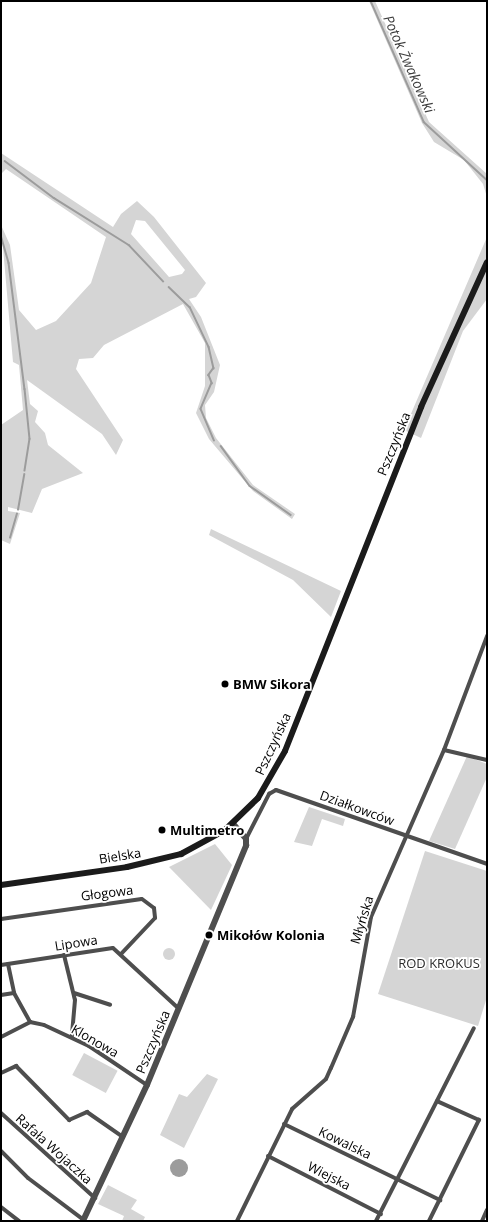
<!DOCTYPE html>
<meta charset="utf-8">
<style>
body{margin:0}
#map{position:relative;width:488px;height:1222px;overflow:hidden;background:#fff;font-family:"Open Sans",sans-serif}
div>[style]{position:absolute}
.green>*{inset:0;background:#d5d5d5;transform-origin:0 0}
.round{border-radius:50%}
.water>*{inset:0;background:#9c9c9c}
.stream>*{height:1.5px;margin:-0.75px;padding:0 0.75px;transform-origin:0.75px;border-radius:0.75px;background:#9c9c9c}
.minor>*{height:4px;margin:-2px;padding:0 2px;transform-origin:2px;border-radius:2px;background:#4e4e4e}
.tertiary>*{height:5.5px;margin:-2.75px;padding:0 2.75px;transform-origin:2.75px;border-radius:2.75px;background:#4e4e4e}
.secondary>*{height:6px;margin:-3px;padding:0 3px;transform-origin:3px;border-radius:3px;background:#1b1b1b}
.dots>*{width:11px;height:11px;translate:-50% -50%;box-sizing:border-box;border:2px solid #fff;border-radius:50%}
span{translate:-50% -50%;white-space:nowrap;text-align:center;line-height:1.15;-webkit-text-stroke:3.5px #fff;paint-order:stroke}
.street-label{font-size:13px;color:#000}
.poi-label{font-size:13px;color:#000;font-weight:700}
.left{translate:0 -50%;text-align:left}
.park-label{font-size:13px;color:#2c2c2c}
.water-label{font-size:14px;color:#3d3d3d;font-style:italic}
.frame{position:absolute;inset:0;border:2px solid #000;pointer-events:none}
</style>
<div id="map">
<div class="green">
<div style="clip-path:polygon(369px 1px,375px 1px,429px 122px,487px 174px,487px 197px,483px 184px,464px 160px,434px 142px,422px 123px)"></div>
<div style="clip-path:polygon(evenodd,1px 153px,113px 227px,121px 214px,137px 201px,154px 217px,206px 283px,196px 297px,189px 299px,201px 317px,220px 365px,214px 392px,205px 405px,206px 418px,216px 438px,253px 485px,295px 514px,292px 519px,253px 491px,209px 439px,196px 413px,205px 386px,205px 343px,183px 304px,104px 345px,93px 358px,79px 359px,76px 369px,123px 440px,116px 455px,102px 434px,27px 380px,30px 404px,38px 411px,35px 422px,45px 433px,48px 445px,83px 473px,42px 489px,32px 513px,8px 507px,8px 511px,20px 513px,10px 544px,1px 540px,1px 425px,23px 410px,19px 365px,13px 362px,1px 225px,10px 245px,19px 310px,36px 330px,56px 321px,91px 283px,106px 237px,6px 169px,1px 174px,1px 153px,136px 220px,145px 221px,185px 270px,182px 274px,169px 277px,131px 234px,136px 220px)"></div>
<div style="clip-path:polygon(487px 237px,487px 299px,463px 331px,421px 438px,404px 430px)"></div>
<div style="clip-path:polygon(211px 529px,341px 591px,331px 617px,293px 580px,209px 535px)"></div>
<div style="clip-path:polygon(467px 756px,487px 764px,487px 777px,455px 849px,429px 841px)"></div>
<div style="clip-path:polygon(309px 807px,345px 819px,343px 826px,322px 819px,312px 846px,294px 842px)"></div>
<div style="clip-path:polygon(215px 844px,232px 865px,211px 910px,169px 867px)"></div>
<div style="clip-path:polygon(425px 851px,487px 871px,487px 997px,478px 1026px,378px 994px)"></div>
<div class="round" style="left:163px;top:948px;width:12px;height:12px"></div>
<div style="left:84px;top:1053px;width:38px;height:25px;rotate:28deg"></div>
<div style="clip-path:polygon(207px 1074px,218px 1079px,184px 1148px,160px 1135px,179px 1094px,187px 1097px)"></div>
<div style="clip-path:polygon(108px 1185px,137px 1200px,131px 1209px,145px 1217px,143px 1221px,122px 1221px,124px 1216px,98px 1204px)"></div>
</div>
<div class="water">
<div class="round" style="left:170px;top:1159px;width:18px;height:18px"></div>
</div>
<div class="stream">
<div style="left:371px;top:1px;width:132px;rotate:66.3deg"></div>
<div style="left:424px;top:122px;width:86px;rotate:42.6deg"></div>
<div style="left:5px;top:161px;width:61px;rotate:37.1deg"></div>
<div style="left:54px;top:198px;width:89px;rotate:32.1deg"></div>
<div style="left:129px;top:245px;width:50px;rotate:46.6deg"></div>
<div style="left:1px;top:235px;width:29px;rotate:74deg"></div>
<div style="left:9px;top:263px;width:127px;rotate:82.8deg"></div>
<div style="left:25px;top:389px;width:50px;rotate:84.3deg"></div>
<div style="left:30px;top:439px;width:32px;rotate:99deg"></div>
<div style="left:169px;top:287px;width:29px;rotate:44deg"></div>
<div style="left:190px;top:307px;width:44px;rotate:64.6deg"></div>
<div style="left:209px;top:347px;width:22px;rotate:77deg"></div>
<div style="left:214px;top:368px;width:9px;rotate:126deg"></div>
<div style="left:209px;top:375px;width:9px;rotate:69deg"></div>
<div style="left:212px;top:383px;width:28px;rotate:113deg"></div>
<div style="left:201px;top:409px;width:34px;rotate:67deg"></div>
<div style="left:221px;top:446px;width:49px;rotate:54.1deg"></div>
<div style="left:250px;top:486px;width:50px;rotate:35.3deg"></div>
<div style="left:18px;top:510px;width:36px;rotate:-80deg"></div>
<div style="left:10px;top:538px;width:25px;rotate:-74deg"></div>
</div>
<div class="minor">
<div style="left:444px;top:750px;width:44px;rotate:13.1deg"></div>
<div style="left:246px;top:839px;width:51px;rotate:-62.9deg"></div>
<div style="left:269px;top:794px;width:8px;rotate:-30deg"></div>
<div style="left:276px;top:790px;width:224px;rotate:19.3deg"></div>
<div style="left:1px;top:919px;width:142px;rotate:-8.1deg"></div>
<div style="left:142px;top:899px;width:15px;rotate:37deg"></div>
<div style="left:154px;top:908px;width:10px;rotate:84deg"></div>
<div style="left:155px;top:918px;width:50px;rotate:133.4deg"></div>
<div style="left:64px;top:955px;width:46px;rotate:76.3deg"></div>
<div style="left:75px;top:1000px;width:37px;rotate:95deg"></div>
<div style="left:8px;top:964px;width:30px;rotate:78deg"></div>
<div style="left:14px;top:993px;width:33px;rotate:61deg"></div>
<div style="left:1px;top:965px;width:113px;rotate:-8.6deg"></div>
<div style="left:113px;top:948px;width:90px;rotate:42.7deg"></div>
<div style="left:74px;top:993px;width:38px;rotate:18deg"></div>
<div style="left:1px;top:995px;width:13px;rotate:-9deg"></div>
<div style="left:1px;top:1037px;width:33px;rotate:-27deg"></div>
<div style="left:30px;top:1022px;width:14px;rotate:12deg"></div>
<div style="left:44px;top:1025px;width:50px;rotate:25deg"></div>
<div style="left:89px;top:1046px;width:70px;rotate:33.9deg"></div>
<div style="left:1px;top:1073px;width:17px;rotate:-25deg"></div>
<div style="left:16px;top:1066px;width:76px;rotate:45.5deg"></div>
<div style="left:69px;top:1120px;width:20px;rotate:-24deg"></div>
<div style="left:87px;top:1112px;width:44px;rotate:34.8deg"></div>
<div style="left:1px;top:1113px;width:127px;rotate:42.1deg"></div>
<div style="left:284px;top:1124px;width:174px;rotate:26deg"></div>
<div style="left:1px;top:1151px;width:38px;rotate:45deg"></div>
<div style="left:28px;top:1178px;width:70px;rotate:36.9deg"></div>
<div style="left:268px;top:1156px;width:127px;rotate:27.2deg"></div>
<div style="left:1px;top:1207px;width:23px;rotate:38deg"></div>
<div style="left:237px;top:1221px;width:125px;rotate:-63.8deg"></div>
<div style="left:292px;top:1109px;width:45px;rotate:-41.4deg"></div>
<div style="left:326px;top:1079px;width:12px;rotate:-66deg"></div>
<div style="left:331px;top:1068px;width:56px;rotate:-66.7deg"></div>
<div style="left:353px;top:1017px;width:102px;rotate:-79.8deg"></div>
<div style="left:371px;top:917px;width:182px;rotate:-66.4deg"></div>
<div style="left:444px;top:750px;width:122px;rotate:-69.3deg"></div>
<div style="left:376px;top:1221px;width:216px;rotate:-63.1deg"></div>
<div style="left:429px;top:1221px;width:113px;rotate:-63.7deg"></div>
<div style="left:479px;top:1120px;width:46px;rotate:-155.7deg"></div>
<div style="left:482px;top:1221px;width:12px;rotate:-66deg"></div>
</div>
<div class="tertiary">
<div style="left:83px;top:1221px;width:150px;rotate:-64.8deg"></div>
<div style="left:147px;top:1085px;width:259px;rotate:-67.5deg"></div>
<div style="left:246px;top:846px;width:7px;rotate:-90deg"></div>
<div style="left:246px;top:839px;width:20px;rotate:-131deg"></div>
</div>
<div class="secondary">
<div style="left:1px;top:885px;width:127px;rotate:-8.1deg"></div>
<div style="left:127px;top:867px;width:56px;rotate:-13.5deg"></div>
<div style="left:181px;top:854px;width:50px;rotate:-28.6deg"></div>
<div style="left:225px;top:830px;width:46px;rotate:-44.1deg"></div>
<div style="left:258px;top:798px;width:54px;rotate:-60.1deg"></div>
<div style="left:285px;top:751px;width:370px;rotate:-68.4deg"></div>
<div style="left:421px;top:407px;width:159px;rotate:-65.5deg"></div>
</div>
<div class="dots">
<div style="left:225px;top:684px;background:#000"></div>
<div style="left:162px;top:830px;background:#000"></div>
<div style="left:209px;top:935px;background:#000"></div>
</div>
<div class="street-label">
<span style="left:394px;top:444px;rotate:-68deg">Pszczyńska</span>
<span style="left:273px;top:744px;rotate:-65deg">Pszczyńska</span>
<span style="left:357px;top:808px;rotate:20deg">Działkowców</span>
<span style="left:120px;top:856px;rotate:-9deg">Bielska</span>
<span style="left:107px;top:893px;rotate:-7deg">Głogowa</span>
<span style="left:362px;top:920px;rotate:-73deg">Młyńska</span>
<span style="left:76px;top:943px;rotate:-9deg">Lipowa</span>
<span style="left:95px;top:1041px;rotate:30deg">Klonowa</span>
<span style="left:153px;top:1042px;rotate:-67deg">Pszczyńska</span>
<span style="left:345px;top:1143px;rotate:26deg">Kowalska</span>
<span style="left:54px;top:1149px;rotate:42deg">Rafała Wojaczka</span>
<span style="left:329px;top:1176px;rotate:27deg">Wiejska</span>
</div>
<div class="poi-label">
<span class="left" style="left:233px;top:684px">BMW Sikora</span>
<span class="left" style="left:170px;top:830px">Multimetro</span>
<span class="left" style="left:217px;top:935px">Mikołów Kolonia</span>
</div>
<div class="park-label">
<span style="left:439px;top:963px">ROD KROKUS</span>
</div>
<div class="water-label">
<span style="left:409px;top:64px;rotate:66deg">Potok Żwakowski</span>
</div>
<div class="frame"></div>
</div>
